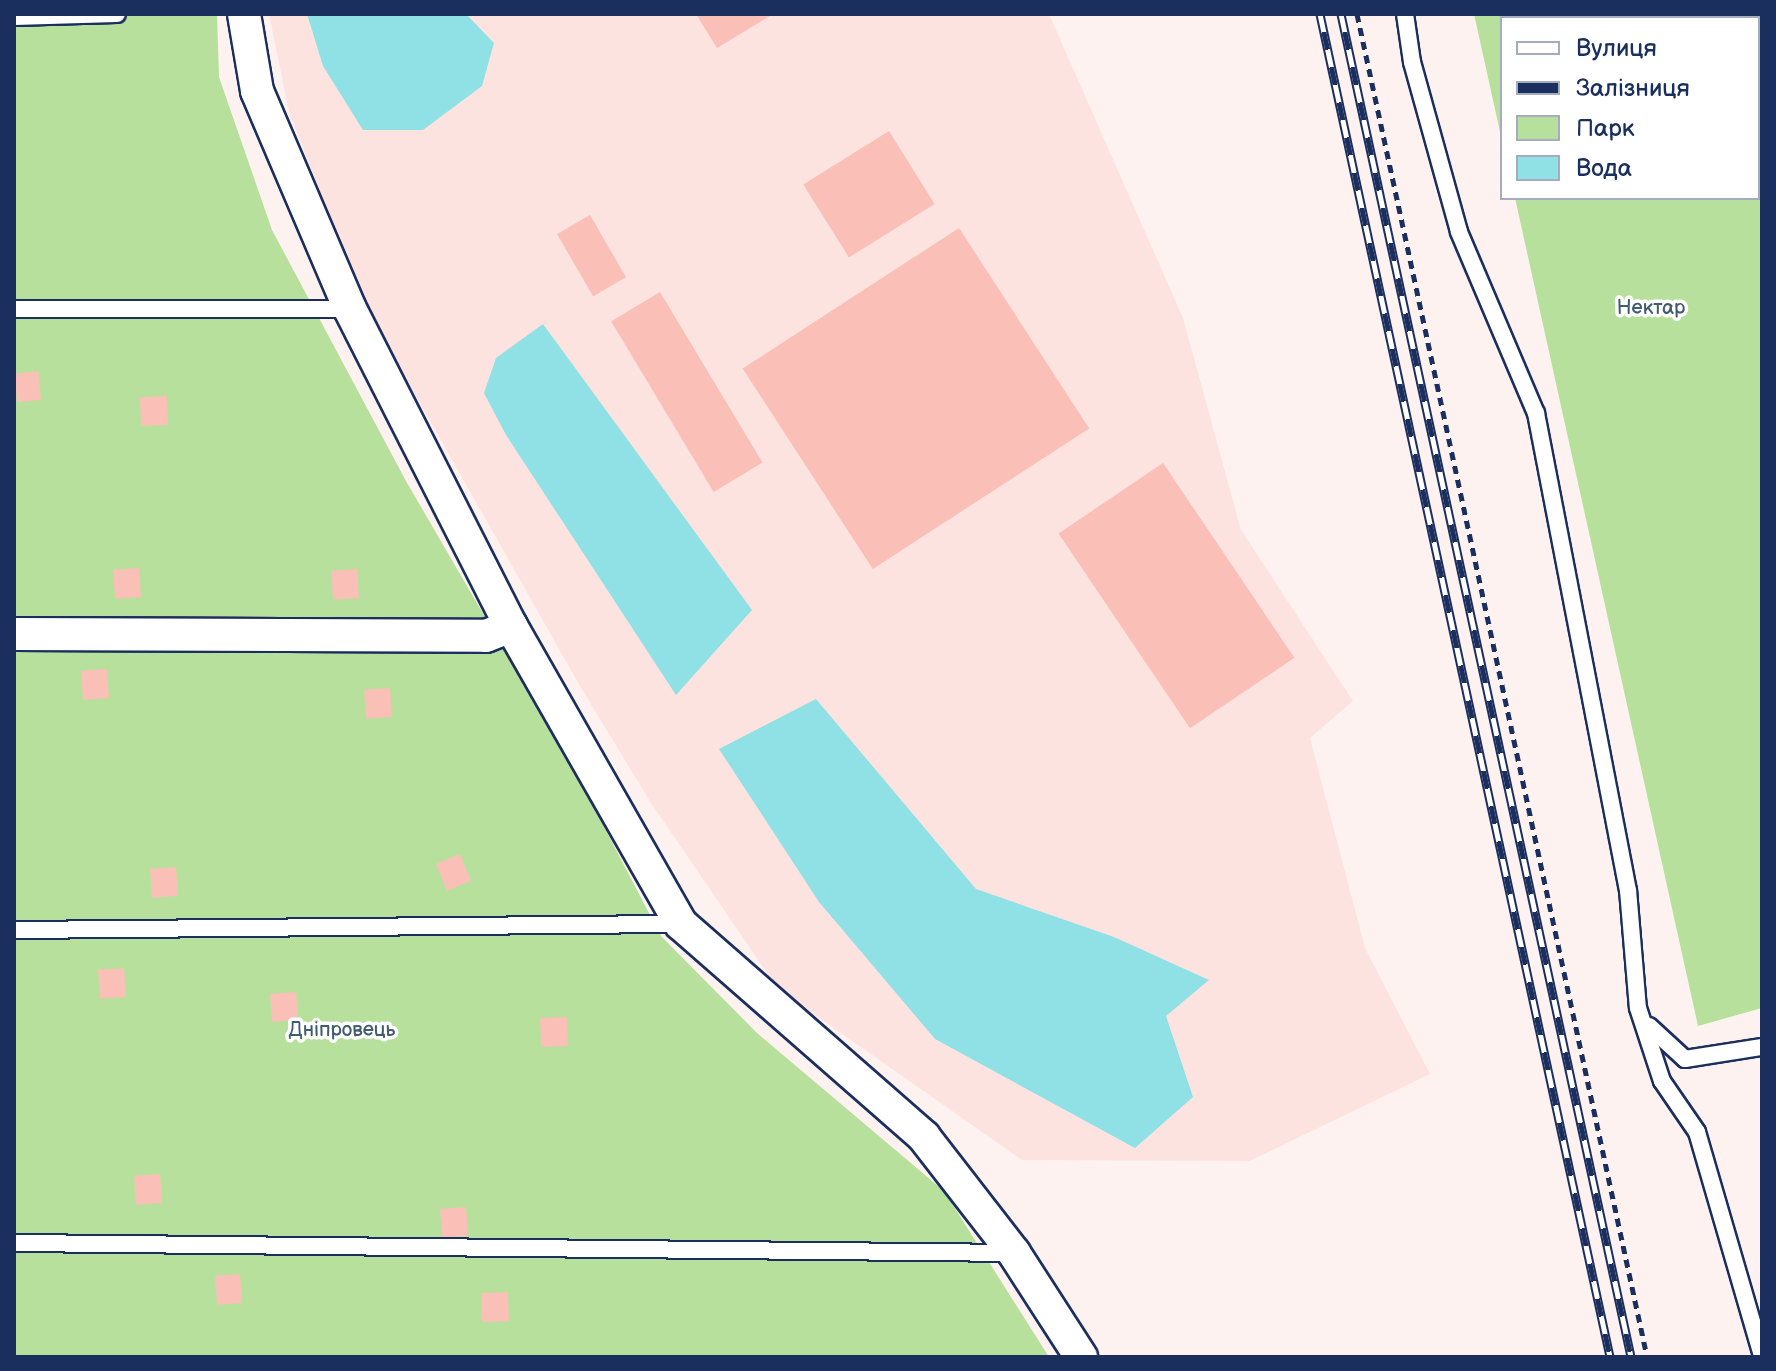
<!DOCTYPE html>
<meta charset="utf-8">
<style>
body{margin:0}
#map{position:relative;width:1776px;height:1371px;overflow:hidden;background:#fef2f0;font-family:"Balsamiq Sans",sans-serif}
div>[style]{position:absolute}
.built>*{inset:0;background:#fde3df}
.green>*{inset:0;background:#b7e09d}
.water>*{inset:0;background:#8fe1e6}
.building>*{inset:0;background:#fabfb6;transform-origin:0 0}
.path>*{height:5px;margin-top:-2.5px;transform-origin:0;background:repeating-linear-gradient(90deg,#1b2f5e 0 8px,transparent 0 14px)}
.roads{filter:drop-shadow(2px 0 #1b2f5e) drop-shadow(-2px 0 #1b2f5e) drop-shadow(0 2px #1b2f5e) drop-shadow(0 -2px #1b2f5e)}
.lane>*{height:16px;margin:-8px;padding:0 8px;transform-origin:8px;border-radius:8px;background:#fff}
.street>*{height:32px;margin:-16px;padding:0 16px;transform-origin:16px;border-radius:16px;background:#fff}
.rail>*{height:9px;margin-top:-4.5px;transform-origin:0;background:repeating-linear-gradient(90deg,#fff 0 18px,#1b2f5e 0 36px);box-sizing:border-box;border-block:2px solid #1b2f5e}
span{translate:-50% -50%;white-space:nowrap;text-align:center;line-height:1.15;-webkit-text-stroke:7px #fff;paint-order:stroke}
.park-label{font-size:20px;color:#425b6e}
.frame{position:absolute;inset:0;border:16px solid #1b2f5e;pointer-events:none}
.legend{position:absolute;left:1500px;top:16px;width:260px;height:184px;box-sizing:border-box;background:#fff;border:2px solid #a4acbf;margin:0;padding:10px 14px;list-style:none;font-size:24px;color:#1b2f5e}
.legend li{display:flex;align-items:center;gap:16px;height:40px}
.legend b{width:40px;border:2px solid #a4acbf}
</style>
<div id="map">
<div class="built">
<div style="clip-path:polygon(269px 14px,1049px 14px,1183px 318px,1241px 530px,1353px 701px,1310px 738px,1365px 948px,1430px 1074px,1250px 1161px,1022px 1160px,778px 989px,651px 803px,581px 688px,364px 304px,289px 112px)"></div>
</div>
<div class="green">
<div style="clip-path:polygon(14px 14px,217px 14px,219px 77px,272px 230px,406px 481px,578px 777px,661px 936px,757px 1033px,944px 1191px,1049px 1357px,14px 1357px)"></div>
<div style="clip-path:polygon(1474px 14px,1762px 14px,1762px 1008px,1698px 1026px,1515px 198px,1758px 198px,1758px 18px,1502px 18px,1502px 141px)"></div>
</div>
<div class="water">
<div style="clip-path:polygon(307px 14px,466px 14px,494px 43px,482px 86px,423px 130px,363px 130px,323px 66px)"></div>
<div style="clip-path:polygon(543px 324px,752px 610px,676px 695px,506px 435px,484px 393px,496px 358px)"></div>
<div style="clip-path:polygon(816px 699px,976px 889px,1114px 937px,1209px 980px,1166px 1016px,1193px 1097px,1135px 1148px,935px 1039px,819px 902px,719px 749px)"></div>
</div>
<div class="building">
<div style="clip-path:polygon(696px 14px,773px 14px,717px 48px)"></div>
<div style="left:889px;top:131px;width:86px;height:101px;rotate:58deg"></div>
<div style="left:590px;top:215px;width:72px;height:38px;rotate:60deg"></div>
<div style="left:959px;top:228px;width:239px;height:258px;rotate:57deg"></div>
<div style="left:660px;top:292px;width:199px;height:57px;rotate:59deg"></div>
<div style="left:38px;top:371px;width:29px;height:24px;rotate:84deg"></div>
<div style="left:167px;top:396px;width:29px;height:27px;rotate:88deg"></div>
<div style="left:1163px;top:463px;width:235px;height:126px;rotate:56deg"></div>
<div style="left:139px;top:568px;width:29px;height:26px;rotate:86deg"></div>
<div style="left:357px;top:569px;width:29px;height:26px;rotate:86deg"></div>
<div style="left:107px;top:669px;width:29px;height:26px;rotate:86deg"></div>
<div style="left:390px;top:688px;width:29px;height:26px;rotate:86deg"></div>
<div style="left:460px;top:854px;width:29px;height:26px;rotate:68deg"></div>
<div style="left:176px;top:867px;width:29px;height:26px;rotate:86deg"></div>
<div style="left:124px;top:968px;width:29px;height:26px;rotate:86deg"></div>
<div style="left:296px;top:992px;width:28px;height:26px;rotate:86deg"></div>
<div style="left:567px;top:1017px;width:29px;height:27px;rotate:88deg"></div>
<div style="left:160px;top:1174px;width:29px;height:26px;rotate:86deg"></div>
<div style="left:466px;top:1207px;width:29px;height:26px;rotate:86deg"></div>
<div style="left:240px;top:1274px;width:29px;height:25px;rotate:86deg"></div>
<div style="left:508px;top:1292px;width:29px;height:27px;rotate:88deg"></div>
</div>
<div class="path">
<div style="left:1357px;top:14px;width:1374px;rotate:77.81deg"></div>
</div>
<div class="roads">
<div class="lane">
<div style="left:1405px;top:14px;width:49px;rotate:81.7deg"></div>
<div style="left:1412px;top:62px;width:176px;rotate:74.5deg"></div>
<div style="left:1459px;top:232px;width:197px;rotate:67deg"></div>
<div style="left:1536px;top:413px;width:486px;rotate:79.1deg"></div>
<div style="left:1628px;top:890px;width:118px;rotate:85.2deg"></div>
<div style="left:1638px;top:1008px;width:77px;rotate:71.8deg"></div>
<div style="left:1662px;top:1081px;width:62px;rotate:55.5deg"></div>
<div style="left:1697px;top:1132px;width:233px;rotate:73.8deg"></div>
<div style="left:14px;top:17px;width:103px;rotate:-1.7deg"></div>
<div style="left:14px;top:309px;width:336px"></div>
<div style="left:14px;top:930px;width:667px;rotate:-0.52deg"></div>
<div style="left:1649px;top:1026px;width:49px;rotate:42.5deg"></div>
<div style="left:1685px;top:1059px;width:78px;rotate:-8.9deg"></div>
<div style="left:14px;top:1243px;width:1000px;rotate:0.57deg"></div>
</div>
<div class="street">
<div style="left:244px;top:14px;width:78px;rotate:80.4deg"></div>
<div style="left:257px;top:91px;width:237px;rotate:66.9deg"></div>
<div style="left:350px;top:309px;width:356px;rotate:63.1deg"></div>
<div style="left:511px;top:626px;width:343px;rotate:60.3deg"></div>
<div style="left:681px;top:924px;width:323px;rotate:41.2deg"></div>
<div style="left:924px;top:1137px;width:147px;rotate:52.2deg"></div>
<div style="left:1014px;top:1253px;width:124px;rotate:57.2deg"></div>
<div style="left:14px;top:634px;width:472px;rotate:0.2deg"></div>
<div style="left:486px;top:636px;width:27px;rotate:-22deg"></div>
</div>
</div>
<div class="rail">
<div style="left:1320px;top:14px;width:1374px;rotate:77.81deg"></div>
<div style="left:1341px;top:14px;width:1374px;rotate:77.81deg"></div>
</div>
<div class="park-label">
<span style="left:1651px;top:308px">Нектар</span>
<span style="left:342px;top:1030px">Дніпровець</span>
</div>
<div class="frame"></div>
<ul class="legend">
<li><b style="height:10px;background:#fff"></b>Вулиця</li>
<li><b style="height:10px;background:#1b2f5e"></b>Залізниця</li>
<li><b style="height:22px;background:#b7e09d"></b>Парк</li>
<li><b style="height:22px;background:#8fe1e6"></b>Вода</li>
</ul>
</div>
